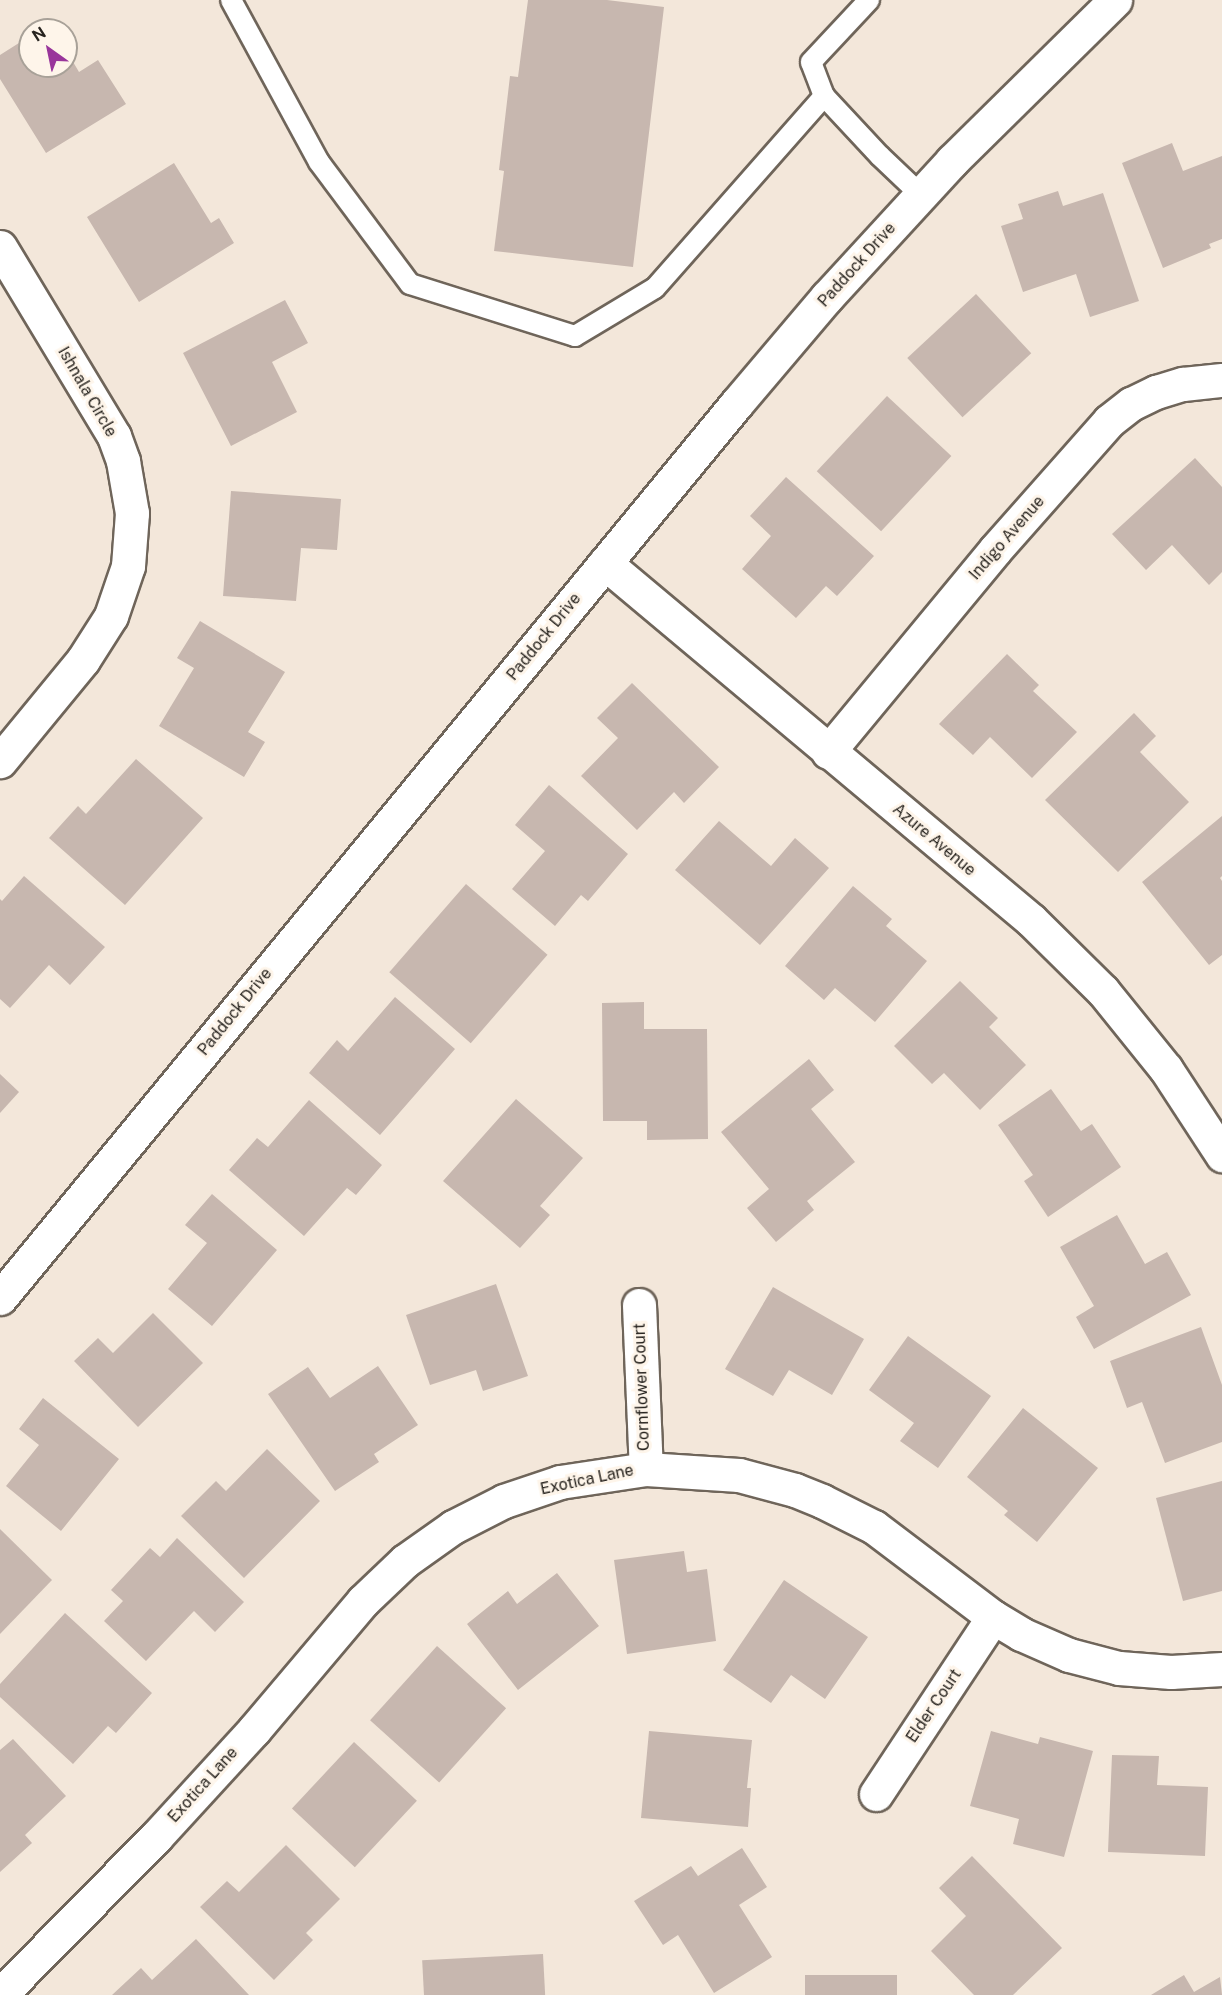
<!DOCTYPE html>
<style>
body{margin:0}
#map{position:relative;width:1222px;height:1995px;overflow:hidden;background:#f3e7da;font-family:"Public Sans",sans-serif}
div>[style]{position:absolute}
.building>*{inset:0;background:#c7b7af;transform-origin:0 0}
.roads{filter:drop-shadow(2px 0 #6f655a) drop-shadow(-2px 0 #6f655a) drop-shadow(0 2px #6f655a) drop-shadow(0 -2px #6f655a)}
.lane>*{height:20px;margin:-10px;padding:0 10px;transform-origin:10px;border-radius:10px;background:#fff}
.street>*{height:33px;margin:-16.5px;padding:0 16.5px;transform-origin:16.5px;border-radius:16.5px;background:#fff}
.secondary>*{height:33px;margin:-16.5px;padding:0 16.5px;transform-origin:16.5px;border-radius:16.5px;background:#fff}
span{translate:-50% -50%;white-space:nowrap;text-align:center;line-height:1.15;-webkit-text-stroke:6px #fef5ea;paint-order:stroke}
.street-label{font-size:16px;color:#27231e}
.north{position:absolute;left:18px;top:18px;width:60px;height:60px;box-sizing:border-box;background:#fef5ea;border:2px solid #a8a198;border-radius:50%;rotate:327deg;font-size:16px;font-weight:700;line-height:24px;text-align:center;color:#27231e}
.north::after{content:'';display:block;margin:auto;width:21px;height:27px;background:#99359b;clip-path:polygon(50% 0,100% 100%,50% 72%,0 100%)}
</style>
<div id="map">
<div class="building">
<div style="clip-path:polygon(528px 0,607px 0,664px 7px,633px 267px,494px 251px,504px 171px,499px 170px,510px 76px,518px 77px)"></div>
<div style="clip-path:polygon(50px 24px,54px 30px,40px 30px)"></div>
<div style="clip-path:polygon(30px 36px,30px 66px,66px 66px,66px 50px,79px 72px,98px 60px,126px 104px,46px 153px,0 79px,0 55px)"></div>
<div style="clip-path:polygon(1172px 143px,1183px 171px,1222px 156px,1222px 239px,1209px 244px,1211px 248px,1163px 268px,1122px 163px)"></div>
<div style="clip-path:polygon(174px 163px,211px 223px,219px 218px,234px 243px,139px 302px,87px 217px)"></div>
<div style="clip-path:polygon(1058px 191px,1063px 206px,1103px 193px,1139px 301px,1090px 317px,1076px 274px,1023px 292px,1001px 226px,1023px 219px,1018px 204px)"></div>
<div style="left:976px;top:294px;width:81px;height:94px;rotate:47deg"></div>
<div style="clip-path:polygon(285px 300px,308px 343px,272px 362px,297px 412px,231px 446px,183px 353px)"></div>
<div style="left:887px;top:396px;width:88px;height:103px;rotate:43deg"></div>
<div style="clip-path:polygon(1195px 458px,1222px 487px,1222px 572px,1209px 585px,1172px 545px,1146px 570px,1112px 534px)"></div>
<div style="clip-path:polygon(786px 477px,874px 556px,837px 596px,826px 586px,796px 618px,742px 569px,771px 536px,750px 516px)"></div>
<div style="clip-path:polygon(231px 491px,341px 499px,337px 550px,301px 548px,296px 601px,223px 596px)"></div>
<div style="clip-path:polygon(200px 621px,285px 672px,248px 732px,265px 742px,244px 777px,159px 726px,194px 668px,177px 658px)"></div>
<div style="clip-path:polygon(1007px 654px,1039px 685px,1033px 691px,1077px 732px,1032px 778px,990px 737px,973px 755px,939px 724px)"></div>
<div style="clip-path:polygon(632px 683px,719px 767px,684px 803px,674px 792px,637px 830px,581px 776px,618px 738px,597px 718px)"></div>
<div style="clip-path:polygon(1134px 713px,1156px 736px,1140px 752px,1189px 802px,1118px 872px,1045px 800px)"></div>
<div style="clip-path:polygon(136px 759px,203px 818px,125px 905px,49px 838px,78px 806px,86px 814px)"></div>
<div style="clip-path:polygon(549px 785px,628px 854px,588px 901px,581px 895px,555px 926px,512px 889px,545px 851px,515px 825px)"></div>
<div style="clip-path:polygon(1222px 816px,1222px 876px,1220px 878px,1222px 881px,1222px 955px,1209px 965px,1142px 882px)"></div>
<div style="clip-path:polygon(719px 821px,771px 866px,795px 838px,829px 868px,760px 945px,675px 870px)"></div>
<div style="clip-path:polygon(24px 876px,105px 947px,70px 985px,49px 965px,10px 1008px,0 999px,0 899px,2px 901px)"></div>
<div style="left:466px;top:884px;width:108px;height:117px;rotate:41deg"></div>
<div style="clip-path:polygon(853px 886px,892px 919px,886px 926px,927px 961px,875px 1022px,835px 988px,824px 1000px,785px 966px)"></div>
<div style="clip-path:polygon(960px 981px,998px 1018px,989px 1027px,1026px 1065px,980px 1110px,944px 1073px,932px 1084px,894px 1046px)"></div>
<div style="clip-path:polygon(395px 997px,455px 1049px,380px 1135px,309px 1073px,337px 1040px,348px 1051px)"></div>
<div style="clip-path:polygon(644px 1002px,644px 1029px,707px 1029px,708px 1139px,647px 1140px,647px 1121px,603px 1121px,602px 1003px)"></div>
<div style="clip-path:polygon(809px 1059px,834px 1090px,811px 1109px,855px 1162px,807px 1201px,814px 1210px,776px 1242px,747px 1208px,769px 1189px,721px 1132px)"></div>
<div style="clip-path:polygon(0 1074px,19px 1092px,0 1113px)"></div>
<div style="clip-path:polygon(1051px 1089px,1081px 1131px,1092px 1124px,1121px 1167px,1048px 1217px,1024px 1181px,1033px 1175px,998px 1125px)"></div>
<div style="clip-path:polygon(516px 1099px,583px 1158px,540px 1206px,550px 1215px,520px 1248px,443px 1181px)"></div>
<div style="clip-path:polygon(309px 1100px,382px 1165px,356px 1195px,347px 1188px,304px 1236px,229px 1170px,257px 1138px,268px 1147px)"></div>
<div style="clip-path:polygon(212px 1194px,277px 1250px,212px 1326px,168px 1289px,207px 1243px,185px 1225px)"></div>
<div style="clip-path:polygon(1117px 1215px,1145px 1264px,1167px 1252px,1191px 1295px,1094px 1349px,1076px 1317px,1094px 1306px,1060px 1247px)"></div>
<div style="clip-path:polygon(496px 1284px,528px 1376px,483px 1391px,476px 1370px,430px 1385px,406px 1315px)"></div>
<div style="clip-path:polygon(773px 1287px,864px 1339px,832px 1395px,789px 1370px,773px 1396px,725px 1369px)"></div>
<div style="clip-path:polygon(153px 1313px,203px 1363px,138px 1427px,74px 1361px,98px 1338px,113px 1353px)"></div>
<div style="clip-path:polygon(1201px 1327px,1222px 1385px,1222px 1442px,1165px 1463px,1142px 1402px,1127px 1408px,1110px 1361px)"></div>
<div style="clip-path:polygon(908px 1336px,991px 1396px,938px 1468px,900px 1441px,914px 1423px,869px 1390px)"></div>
<div style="clip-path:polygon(378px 1366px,418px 1425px,374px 1454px,379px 1462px,335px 1491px,268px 1394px,308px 1367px,330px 1398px)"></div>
<div style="clip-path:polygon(43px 1398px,119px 1459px,61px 1531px,6px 1486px,39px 1445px,19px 1429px)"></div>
<div style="clip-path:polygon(1023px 1408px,1098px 1468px,1037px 1542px,1004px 1515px,1008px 1511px,967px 1477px)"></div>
<div style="clip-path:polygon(267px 1449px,320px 1501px,244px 1578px,181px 1516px,216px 1481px,226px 1491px)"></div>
<div style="clip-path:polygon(1222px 1481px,1222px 1591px,1183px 1601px,1156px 1498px)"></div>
<div style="clip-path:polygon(0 1529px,52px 1580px,0 1634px)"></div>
<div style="clip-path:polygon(177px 1538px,244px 1602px,215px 1632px,194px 1611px,146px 1661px,104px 1621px,123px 1601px,111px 1590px,150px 1548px,160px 1557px)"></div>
<div style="clip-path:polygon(684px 1551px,687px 1572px,707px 1569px,716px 1641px,627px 1654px,614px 1560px)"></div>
<div style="clip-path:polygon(557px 1573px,599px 1626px,518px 1690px,467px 1624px,508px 1591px,517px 1604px)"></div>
<div style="clip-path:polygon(784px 1580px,868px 1637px,825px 1699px,791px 1675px,771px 1703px,723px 1670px)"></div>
<div style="clip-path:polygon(65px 1613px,152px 1693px,116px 1733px,108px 1726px,73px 1764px,0 1697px,0 1684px)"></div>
<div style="left:437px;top:1646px;width:93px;height:100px;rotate:42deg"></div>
<div style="clip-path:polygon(649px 1731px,752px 1740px,747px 1788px,751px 1788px,748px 1827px,641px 1818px)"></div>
<div style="clip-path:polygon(991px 1731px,1038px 1744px,1040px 1737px,1093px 1751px,1064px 1857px,1013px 1844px,1019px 1819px,970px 1806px)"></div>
<div style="clip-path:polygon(13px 1739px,66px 1796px,25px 1835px,32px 1843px,0 1872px,0 1750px)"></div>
<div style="left:354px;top:1742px;width:86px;height:91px;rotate:43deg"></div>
<div style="clip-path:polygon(1112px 1755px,1159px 1756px,1157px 1785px,1208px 1787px,1205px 1856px,1108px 1852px)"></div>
<div style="clip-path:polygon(286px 1845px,340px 1899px,306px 1933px,313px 1940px,274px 1980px,200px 1907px,227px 1881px,239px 1892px)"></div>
<div style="clip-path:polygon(742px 1848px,767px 1887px,739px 1905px,772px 1957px,714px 1993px,678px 1935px,663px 1945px,634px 1901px,691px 1866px,698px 1876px)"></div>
<div style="clip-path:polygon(972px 1856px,1062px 1948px,1013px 1995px,974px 1995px,931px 1951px,966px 1916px,939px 1888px)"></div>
<div style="clip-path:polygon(196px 1939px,249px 1995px,112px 1995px,141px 1968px,152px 1980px)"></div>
<div style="left:543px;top:1954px;width:41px;height:121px;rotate:87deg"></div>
<div style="left:897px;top:1975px;width:20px;height:92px;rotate:90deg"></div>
<div style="clip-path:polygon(1184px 1975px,1194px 1992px,1220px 1977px,1222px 1995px,1151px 1995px)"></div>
</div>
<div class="roads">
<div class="lane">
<div style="left:231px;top:0;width:184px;rotate:61.5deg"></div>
<div style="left:319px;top:162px;width:152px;rotate:53.3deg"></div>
<div style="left:410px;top:284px;width:173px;rotate:17.5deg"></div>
<div style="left:575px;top:336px;width:93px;rotate:-31deg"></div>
<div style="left:655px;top:288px;width:256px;rotate:-48.6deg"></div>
<div style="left:824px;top:96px;width:82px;rotate:47deg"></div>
<div style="left:880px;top:156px;width:57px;rotate:43.6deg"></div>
<div style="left:824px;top:96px;width:36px;rotate:-111deg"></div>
<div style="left:811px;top:62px;width:85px;rotate:-46.9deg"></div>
</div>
<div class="street">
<div style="left:0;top:247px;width:221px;rotate:58.9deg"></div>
<div style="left:114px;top:436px;width:27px;rotate:70deg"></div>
<div style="left:123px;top:461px;width:53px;rotate:80.2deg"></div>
<div style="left:132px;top:513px;width:53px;rotate:94.3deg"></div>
<div style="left:128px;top:566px;width:53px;rotate:108.8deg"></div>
<div style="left:111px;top:616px;width:52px;rotate:122.5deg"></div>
<div style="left:83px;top:660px;width:131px;rotate:129.4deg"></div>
<div style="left:605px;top:563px;width:556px;rotate:39.96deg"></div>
<div style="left:1031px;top:920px;width:101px;rotate:44.6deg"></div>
<div style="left:1103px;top:991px;width:100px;rotate:51.1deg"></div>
<div style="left:1166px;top:1069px;width:103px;rotate:56.9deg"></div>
<div style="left:828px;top:752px;width:262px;rotate:-50.4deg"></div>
<div style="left:995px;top:550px;width:172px;rotate:-48.5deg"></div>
<div style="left:1109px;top:421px;width:28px;rotate:-38deg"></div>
<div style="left:1131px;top:404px;width:28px;rotate:-26deg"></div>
<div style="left:1156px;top:392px;width:28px;rotate:-17deg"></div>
<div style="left:1183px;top:384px;width:39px;rotate:-6deg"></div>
<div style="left:639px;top:1305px;width:164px;rotate:87.6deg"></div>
<div style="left:876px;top:1794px;width:212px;rotate:-56.5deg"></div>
<div style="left:0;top:1995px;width:222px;rotate:-45.4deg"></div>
<div style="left:156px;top:1837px;width:145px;rotate:-47.5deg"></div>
<div style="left:254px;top:1730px;width:169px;rotate:-49.8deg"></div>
<div style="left:363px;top:1601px;width:58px;rotate:-43.6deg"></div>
<div style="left:405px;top:1561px;width:59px;rotate:-35.3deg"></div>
<div style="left:453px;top:1527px;width:57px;rotate:-27deg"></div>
<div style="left:504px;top:1501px;width:59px;rotate:-18.7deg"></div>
<div style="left:560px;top:1482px;width:87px;rotate:-8.6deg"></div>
<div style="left:646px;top:1469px;width:93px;rotate:3.7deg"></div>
<div style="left:739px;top:1475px;width:58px;rotate:15deg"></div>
<div style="left:795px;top:1490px;width:29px;rotate:22deg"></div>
<div style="left:822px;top:1501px;width:58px;rotate:26.6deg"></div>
<div style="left:874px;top:1527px;width:149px;rotate:37.1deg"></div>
<div style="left:993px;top:1617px;width:33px;rotate:31deg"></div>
<div style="left:1021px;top:1634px;width:52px;rotate:23.6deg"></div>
<div style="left:1069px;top:1655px;width:52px;rotate:14.6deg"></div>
<div style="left:1119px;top:1668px;width:52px;rotate:4.4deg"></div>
<div style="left:1171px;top:1672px;width:51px;rotate:-3.4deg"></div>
</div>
<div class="secondary">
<div style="left:0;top:1298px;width:1159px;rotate:-50.53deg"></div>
<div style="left:737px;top:403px;width:139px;rotate:-49.7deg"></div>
<div style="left:827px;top:297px;width:185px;rotate:-47.4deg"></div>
<div style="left:952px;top:161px;width:229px;rotate:-44.6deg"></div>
</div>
</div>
<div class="street-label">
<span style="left:857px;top:265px;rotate:-48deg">Paddock Drive</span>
<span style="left:87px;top:392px;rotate:60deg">Ishnala Circle</span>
<span style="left:1007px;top:538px;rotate:-49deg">Indigo Avenue</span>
<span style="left:544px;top:637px;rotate:-51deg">Paddock Drive</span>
<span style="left:934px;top:840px;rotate:40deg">Azure Avenue</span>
<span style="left:235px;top:1012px;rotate:-51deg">Paddock Drive</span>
<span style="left:642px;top:1387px;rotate:-92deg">Cornflower Court</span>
<span style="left:587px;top:1480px;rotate:-12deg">Exotica Lane</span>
<span style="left:934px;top:1706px;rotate:-56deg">Elder Court</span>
<span style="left:203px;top:1785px;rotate:-48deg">Exotica Lane</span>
</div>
<div class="north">N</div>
</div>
